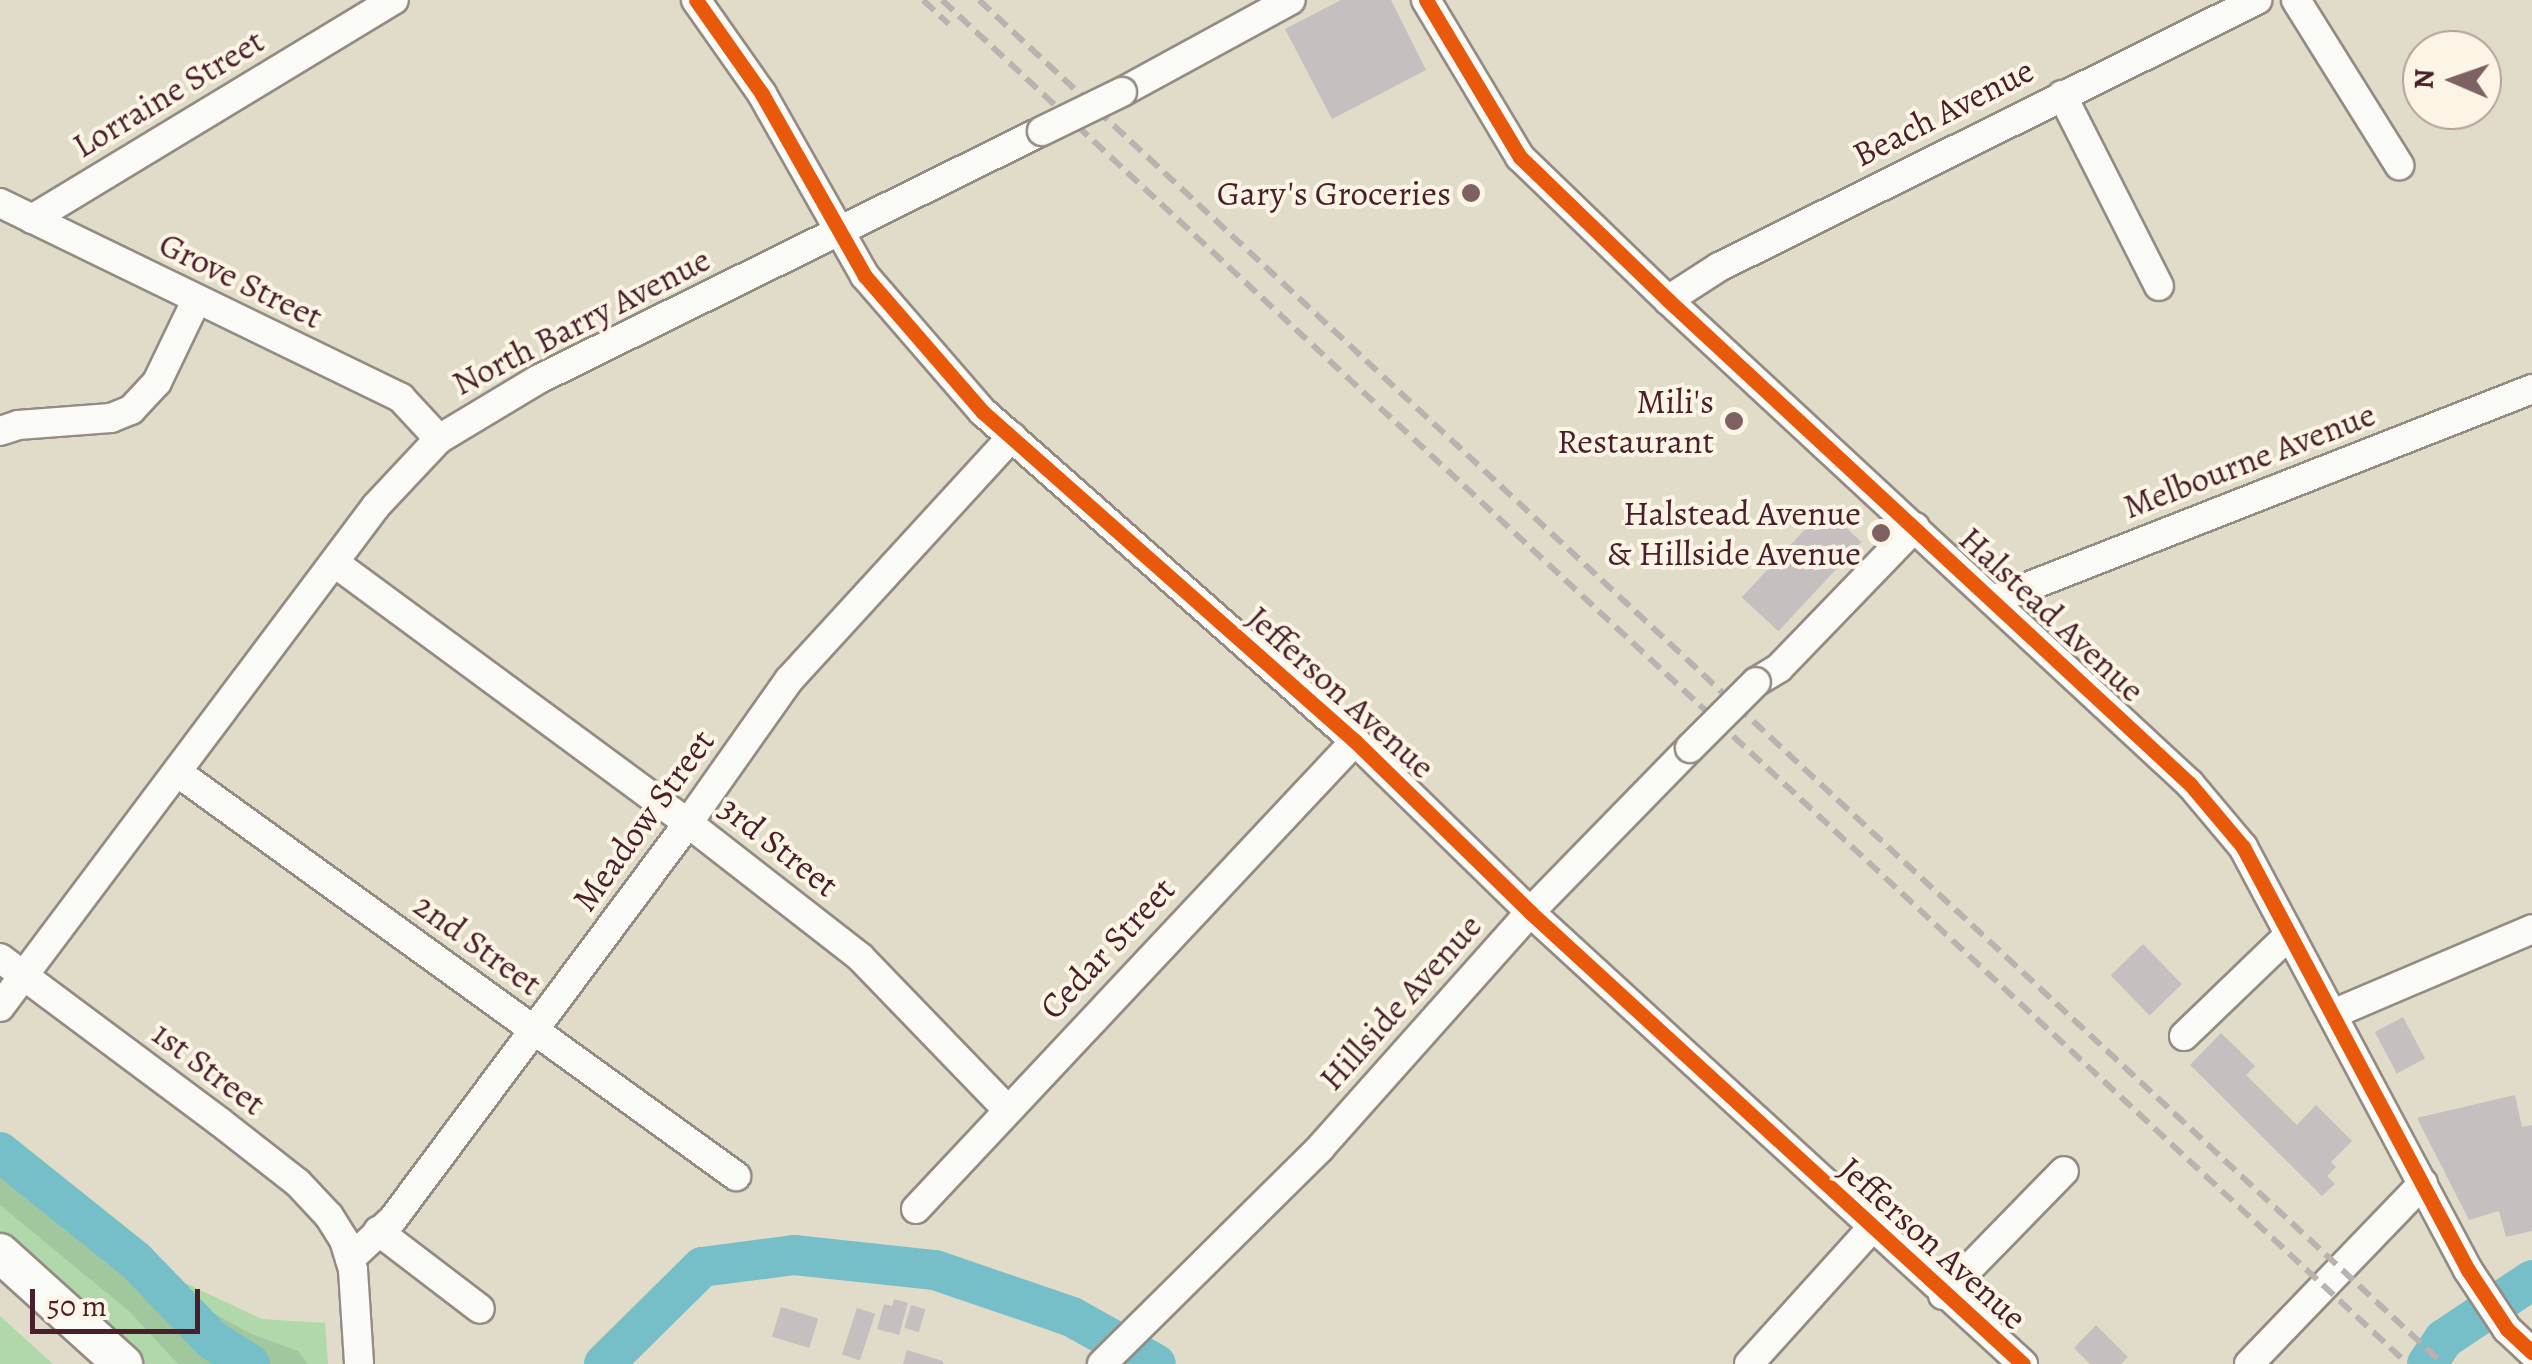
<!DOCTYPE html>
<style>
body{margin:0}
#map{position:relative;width:2532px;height:1364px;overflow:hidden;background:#e0dcc9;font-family:Alegreya,serif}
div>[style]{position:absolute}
.green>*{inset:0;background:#b0d8aa}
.forest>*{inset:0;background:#a1c79e}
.river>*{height:40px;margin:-20px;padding:0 20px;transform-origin:20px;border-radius:20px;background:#77bfc8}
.building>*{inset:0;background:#c5bfbf;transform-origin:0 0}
.roads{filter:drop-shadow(2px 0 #948b83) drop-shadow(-2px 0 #948b83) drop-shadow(0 2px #948b83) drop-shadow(0 -2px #948b83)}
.minor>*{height:28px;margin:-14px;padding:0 14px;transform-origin:14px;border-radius:14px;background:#fafaf7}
.highway>*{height:38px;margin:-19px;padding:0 19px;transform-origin:19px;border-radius:19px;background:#fafaf7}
.rail>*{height:6px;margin-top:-3px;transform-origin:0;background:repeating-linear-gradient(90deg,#b8b2b1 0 15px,transparent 0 23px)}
.bridges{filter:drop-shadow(2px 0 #948b83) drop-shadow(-2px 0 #948b83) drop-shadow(0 2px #948b83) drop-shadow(0 -2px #948b83)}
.minor-bridge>*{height:28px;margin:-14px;padding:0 14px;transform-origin:14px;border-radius:14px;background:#fafaf7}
.cycleway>*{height:15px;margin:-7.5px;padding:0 7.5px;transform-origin:7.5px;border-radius:7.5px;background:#e8590c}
.dots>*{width:28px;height:28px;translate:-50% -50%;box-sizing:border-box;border:5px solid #fcf5e5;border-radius:50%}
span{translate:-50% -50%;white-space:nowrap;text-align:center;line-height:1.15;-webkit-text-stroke:8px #fcf5e5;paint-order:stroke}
.street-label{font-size:35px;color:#4a1f2b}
.poi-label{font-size:35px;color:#4a1f2b}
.right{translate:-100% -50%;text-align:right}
.north{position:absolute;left:2402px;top:30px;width:100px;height:100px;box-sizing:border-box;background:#fcf5e5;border:2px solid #b59f9b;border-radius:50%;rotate:272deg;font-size:28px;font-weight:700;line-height:40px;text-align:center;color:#4a1f2b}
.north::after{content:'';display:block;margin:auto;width:35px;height:45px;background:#7e6162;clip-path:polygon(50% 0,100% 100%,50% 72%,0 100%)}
.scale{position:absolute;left:30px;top:1289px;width:170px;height:45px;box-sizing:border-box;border:5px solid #4a1f2b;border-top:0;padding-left:12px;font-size:30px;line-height:35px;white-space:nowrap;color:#4a1f2b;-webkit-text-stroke:8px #fcf5e5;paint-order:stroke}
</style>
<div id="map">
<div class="green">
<div style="clip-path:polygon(0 1143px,168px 1275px,262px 1319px,325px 1323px,328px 1364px,143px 1364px,0 1232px)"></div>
<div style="clip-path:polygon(0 1316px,53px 1364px,0 1364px)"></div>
</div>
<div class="forest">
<div style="clip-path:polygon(0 1154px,206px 1309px,251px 1334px,298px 1351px,308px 1364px,178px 1364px,130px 1312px,0 1205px)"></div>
</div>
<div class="river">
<div style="left:0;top:1152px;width:173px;rotate:38.7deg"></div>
<div style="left:135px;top:1260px;width:111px;rotate:46.1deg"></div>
<div style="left:212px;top:1340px;width:45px;rotate:32.3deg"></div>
<div style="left:604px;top:1364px;width:138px;rotate:-44.7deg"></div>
<div style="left:702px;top:1267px;width:93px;rotate:-7.4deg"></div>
<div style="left:794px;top:1255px;width:142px;rotate:6.1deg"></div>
<div style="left:935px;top:1270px;width:145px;rotate:18.9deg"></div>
<div style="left:1072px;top:1317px;width:96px;rotate:29.2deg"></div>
<div style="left:2427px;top:1364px;width:30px;rotate:-56deg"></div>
<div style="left:2444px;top:1339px;width:106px;rotate:-33.8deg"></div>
</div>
<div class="building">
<div style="clip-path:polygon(1341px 0,1391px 0,1426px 70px,1332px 119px,1285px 29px)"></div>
<div style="left:1825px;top:508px;width:50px;height:122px;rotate:43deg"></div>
<div style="left:2143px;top:944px;width:56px;height:45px;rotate:46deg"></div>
<div style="left:2403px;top:1017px;width:47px;height:32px;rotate:62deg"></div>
<div style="clip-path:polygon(2221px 1033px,2255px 1066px,2246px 1075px,2297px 1125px,2316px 1105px,2352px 1141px,2331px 1162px,2336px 1167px,2327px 1176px,2335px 1184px,2322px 1196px,2190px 1065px)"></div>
<div style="clip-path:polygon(2515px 1095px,2522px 1127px,2532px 1125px,2532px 1231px,2506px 1237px,2499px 1211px,2469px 1220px,2417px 1118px)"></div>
<div style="clip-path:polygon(894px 1299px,908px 1303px,899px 1335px,877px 1329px,884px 1304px,892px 1306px)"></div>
<div style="left:911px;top:1305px;width:15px;height:24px;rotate:16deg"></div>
<div style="left:781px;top:1307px;width:39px;height:31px;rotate:17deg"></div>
<div style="left:857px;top:1308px;width:19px;height:49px;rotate:18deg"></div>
<div style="clip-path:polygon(2096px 1325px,2128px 1357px,2121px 1364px,2090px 1364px,2074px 1348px)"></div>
<div style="clip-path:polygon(907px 1350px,943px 1361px,943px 1364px,903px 1364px)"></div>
</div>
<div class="roads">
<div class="minor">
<div style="left:696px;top:0;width:115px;rotate:54.9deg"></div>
<div style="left:762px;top:94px;width:209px;rotate:60.5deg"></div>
<div style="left:865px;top:276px;width:180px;rotate:49.1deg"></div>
<div style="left:983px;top:412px;width:497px;rotate:41.5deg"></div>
<div style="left:1355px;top:741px;width:245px;rotate:44.3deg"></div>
<div style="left:1530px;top:912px;width:669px;rotate:42.52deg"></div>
<div style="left:1426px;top:0;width:183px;rotate:59.1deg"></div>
<div style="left:1520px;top:157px;width:206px;rotate:44deg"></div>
<div style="left:1668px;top:300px;width:712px;rotate:42.84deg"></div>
<div style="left:2190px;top:784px;width:82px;rotate:49.9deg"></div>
<div style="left:2243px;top:847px;width:479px;rotate:62deg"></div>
<div style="left:2468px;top:1270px;width:71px;rotate:56.5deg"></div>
<div style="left:2507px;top:1329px;width:34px;rotate:43deg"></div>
<div style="left:2296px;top:0;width:195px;rotate:58deg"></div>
<div style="left:1122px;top:92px;width:192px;rotate:-28.6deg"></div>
<div style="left:2062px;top:95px;width:214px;rotate:63.1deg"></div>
<div style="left:0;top:203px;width:446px;rotate:25.9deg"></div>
<div style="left:401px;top:398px;width:56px;rotate:47.2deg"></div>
<div style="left:32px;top:219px;width:423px;rotate:-31.2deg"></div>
<div style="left:1668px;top:300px;width:61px;rotate:-32.9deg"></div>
<div style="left:1719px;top:267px;width:601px;rotate:-26.39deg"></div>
<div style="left:0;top:431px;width:19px;rotate:-18deg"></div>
<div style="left:18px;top:425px;width:93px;rotate:-4.3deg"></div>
<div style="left:111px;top:418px;width:22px;rotate:-22deg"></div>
<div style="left:131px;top:410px;width:38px;rotate:-47deg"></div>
<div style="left:157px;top:382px;width:90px;rotate:-64.3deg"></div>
<div style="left:335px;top:563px;width:438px;rotate:36.4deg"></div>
<div style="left:688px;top:823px;width:218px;rotate:37.9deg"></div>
<div style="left:860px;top:957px;width:211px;rotate:46deg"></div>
<div style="left:1994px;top:600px;width:578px;rotate:-21.41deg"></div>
<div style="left:1756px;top:682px;width:27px;rotate:-31deg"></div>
<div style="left:1779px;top:668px;width:196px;rotate:-46deg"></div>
<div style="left:177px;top:772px;width:690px;rotate:35.86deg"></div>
<div style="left:0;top:958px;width:274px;rotate:36.7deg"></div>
<div style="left:220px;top:1122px;width:99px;rotate:38deg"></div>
<div style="left:298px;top:1183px;width:45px;rotate:46.8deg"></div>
<div style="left:329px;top:1216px;width:28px;rotate:58deg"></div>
<div style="left:344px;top:1240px;width:31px;rotate:73deg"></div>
<div style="left:353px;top:1270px;width:94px;rotate:86.3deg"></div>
<div style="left:0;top:1007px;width:626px;rotate:-53.11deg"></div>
<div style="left:376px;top:506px;width:92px;rotate:-46.8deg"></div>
<div style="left:439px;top:439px;width:117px;rotate:-31deg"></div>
<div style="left:539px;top:379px;width:561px;rotate:-26.25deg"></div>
<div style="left:2333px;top:1014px;width:216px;rotate:-23.1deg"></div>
<div style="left:2184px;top:1036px;width:144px;rotate:-43.9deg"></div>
<div style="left:916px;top:1209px;width:642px;rotate:-46.83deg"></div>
<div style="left:378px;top:1231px;width:128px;rotate:37.4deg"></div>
<div style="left:350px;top:1259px;width:59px;rotate:-42.9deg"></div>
<div style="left:393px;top:1219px;width:494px;rotate:-53.3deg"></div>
<div style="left:688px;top:823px;width:175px;rotate:-54.8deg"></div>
<div style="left:789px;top:680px;width:330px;rotate:-47.5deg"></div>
<div style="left:1943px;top:1295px;width:173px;rotate:-45.7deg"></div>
<div style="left:1102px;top:1364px;width:307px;rotate:-44.7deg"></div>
<div style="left:1320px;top:1148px;width:316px;rotate:-48.3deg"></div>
<div style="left:1530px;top:912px;width:229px;rotate:-45.7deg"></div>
<div style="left:1749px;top:1364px;width:182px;rotate:-47.9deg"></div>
<div style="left:2249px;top:1364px;width:251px;rotate:-46.1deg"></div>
</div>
<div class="highway">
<div style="left:0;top:1253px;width:166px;rotate:42.1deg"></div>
</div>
</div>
<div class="rail">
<div style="left:923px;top:0;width:35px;rotate:43deg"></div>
<div style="left:942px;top:0;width:2002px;rotate:42.94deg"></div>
<div style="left:979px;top:0;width:2001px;rotate:42.97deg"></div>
</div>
<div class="bridges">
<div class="minor-bridge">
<div style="left:1042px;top:131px;width:89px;rotate:-26deg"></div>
<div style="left:1690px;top:748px;width:93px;rotate:-45deg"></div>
</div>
</div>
<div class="cycleway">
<div style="left:696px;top:0;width:115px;rotate:54.9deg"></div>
<div style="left:762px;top:94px;width:209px;rotate:60.5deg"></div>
<div style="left:865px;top:276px;width:180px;rotate:49.1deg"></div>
<div style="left:983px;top:412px;width:497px;rotate:41.5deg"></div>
<div style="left:1355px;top:741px;width:245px;rotate:44.3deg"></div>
<div style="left:1530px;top:912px;width:669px;rotate:42.52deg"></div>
<div style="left:1426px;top:0;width:183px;rotate:59.1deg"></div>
<div style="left:1520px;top:157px;width:206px;rotate:44deg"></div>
<div style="left:1668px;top:300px;width:712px;rotate:42.84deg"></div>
<div style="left:2190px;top:784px;width:82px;rotate:49.9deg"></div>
<div style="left:2243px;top:847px;width:479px;rotate:62deg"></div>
<div style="left:2468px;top:1270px;width:71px;rotate:56.5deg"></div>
<div style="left:2507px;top:1329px;width:34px;rotate:43deg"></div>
</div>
<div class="dots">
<div style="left:1471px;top:193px;background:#7e6162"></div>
<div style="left:1734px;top:421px;background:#7e6162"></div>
<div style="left:1881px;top:533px;background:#7e6162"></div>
</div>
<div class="street-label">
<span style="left:168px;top:93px;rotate:-31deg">Lorraine Street</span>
<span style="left:1943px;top:112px;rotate:-27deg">Beach Avenue</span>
<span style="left:241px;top:280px;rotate:26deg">Grove Street</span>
<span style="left:581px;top:321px;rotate:-27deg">North Barry Avenue</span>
<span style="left:2249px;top:460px;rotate:-21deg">Melbourne Avenue</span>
<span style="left:2052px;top:614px;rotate:43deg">Halstead Avenue</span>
<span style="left:1341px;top:692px;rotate:42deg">Jefferson Avenue</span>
<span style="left:643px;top:820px;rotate:-54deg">Meadow Street</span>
<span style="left:779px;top:846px;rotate:38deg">3rd Street</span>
<span style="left:478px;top:944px;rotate:36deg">2nd Street</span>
<span style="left:1107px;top:948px;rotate:-47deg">Cedar Street</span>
<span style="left:1400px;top:1002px;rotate:-48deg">Hillside Avenue</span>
<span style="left:209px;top:1068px;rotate:37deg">1st Street</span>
<span style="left:1933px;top:1243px;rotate:42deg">Jefferson Avenue</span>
</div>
<div class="poi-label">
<span class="right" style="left:1451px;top:193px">Gary's Groceries</span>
<span class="right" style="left:1714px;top:421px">Mili's<br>Restaurant</span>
<span class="right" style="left:1861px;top:533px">Halstead Avenue<br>&amp; Hillside Avenue</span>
</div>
<div class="north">N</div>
<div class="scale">50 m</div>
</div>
